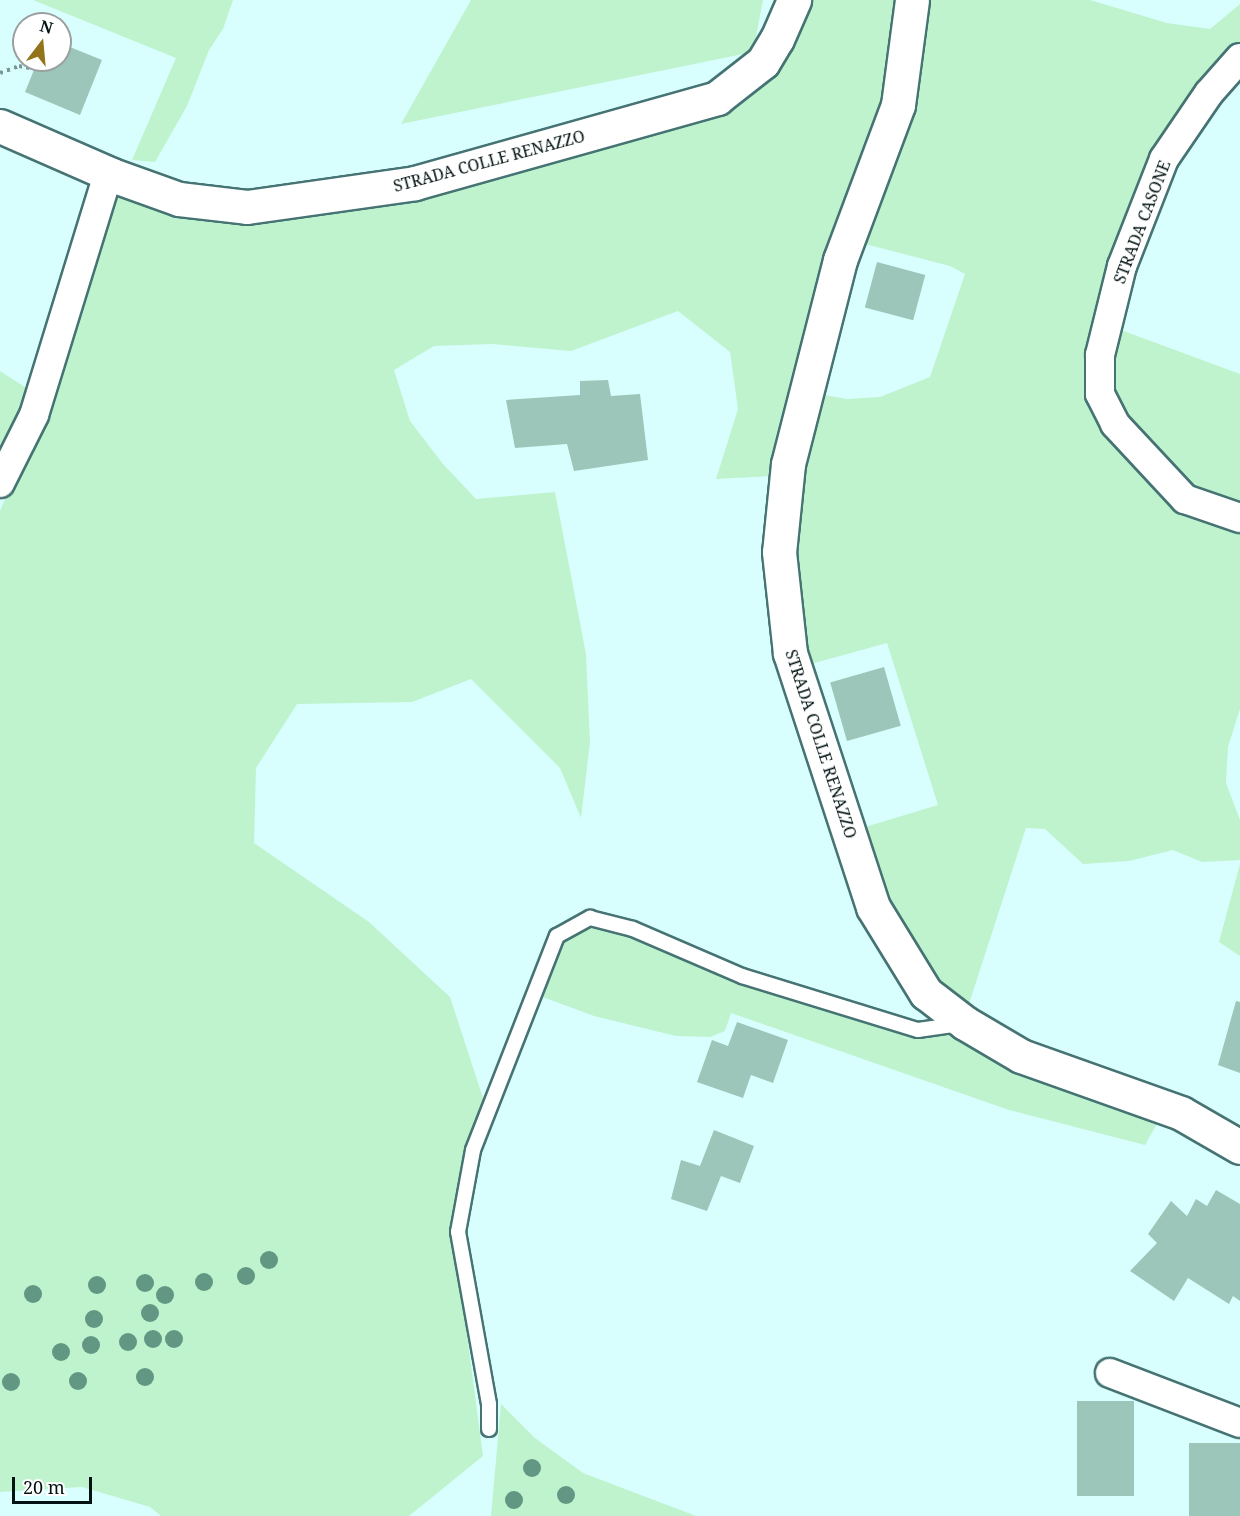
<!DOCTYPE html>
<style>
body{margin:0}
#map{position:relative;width:1240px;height:1516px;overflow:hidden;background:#d8fffe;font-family:"Noto Serif",serif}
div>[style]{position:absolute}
.green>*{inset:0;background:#bff3cd}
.building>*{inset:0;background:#9bc6b9;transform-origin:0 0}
.path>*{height:4px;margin-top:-2px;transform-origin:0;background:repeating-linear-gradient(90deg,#7b9897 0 3px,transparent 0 7.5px)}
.roads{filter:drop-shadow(2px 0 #467373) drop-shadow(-2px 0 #467373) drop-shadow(0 2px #467373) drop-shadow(0 -2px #467373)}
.service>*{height:14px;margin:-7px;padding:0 7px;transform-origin:7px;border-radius:7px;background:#fff}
.minor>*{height:28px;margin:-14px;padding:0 14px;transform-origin:14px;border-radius:14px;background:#fff}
.tertiary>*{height:33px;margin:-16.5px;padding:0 16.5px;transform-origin:16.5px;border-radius:16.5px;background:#fff}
.trees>*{width:18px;height:18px;margin:-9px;border-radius:50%;background:#629784}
span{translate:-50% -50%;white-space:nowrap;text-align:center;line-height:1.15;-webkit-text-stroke:4.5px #fff;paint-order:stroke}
.street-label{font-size:16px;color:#021212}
.north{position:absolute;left:12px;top:12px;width:60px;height:60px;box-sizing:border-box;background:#fff;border:2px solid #9aa0a0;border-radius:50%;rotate:16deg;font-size:16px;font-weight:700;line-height:24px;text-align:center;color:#021212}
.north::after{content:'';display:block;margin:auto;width:21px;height:27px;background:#92741a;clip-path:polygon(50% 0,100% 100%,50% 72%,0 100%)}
.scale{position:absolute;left:12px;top:1477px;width:80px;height:27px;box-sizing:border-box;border:3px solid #021212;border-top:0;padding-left:8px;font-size:18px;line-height:21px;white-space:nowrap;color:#021212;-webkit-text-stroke:4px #fff;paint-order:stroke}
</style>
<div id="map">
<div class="green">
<div style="clip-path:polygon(33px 0,233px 0,223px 29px,209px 50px,187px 106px,155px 162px,132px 160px,176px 58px)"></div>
<div style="clip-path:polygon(471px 0,763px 0,753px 52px,401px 124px)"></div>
<div style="clip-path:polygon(799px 0,908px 0,892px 111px,774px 476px,716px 479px,738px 409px,730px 352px,678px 311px,571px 351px,492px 344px,434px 346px,394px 370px,410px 421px,443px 464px,476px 499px,555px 492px,586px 654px,590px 742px,581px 818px,560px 768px,471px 679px,412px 702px,297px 704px,256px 768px,254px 843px,369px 922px,450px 997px,485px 1104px,453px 1229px,483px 1456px,409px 1516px,161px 1516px,150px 1507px,82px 1487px,0 1492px,0 511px,58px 373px,111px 192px,236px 214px,724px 102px)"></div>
<div style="clip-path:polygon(930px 0,1090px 0,1167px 23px,1210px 29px,1240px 4px,1240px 46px,1203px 87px,1089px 389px,1099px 426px,1135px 469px,1152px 456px,1110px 390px,1121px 330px,1240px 374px,1240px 709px,1228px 747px,1226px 783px,1240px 820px,1240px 860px,1202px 862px,1173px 850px,1129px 861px,1083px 864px,1045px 829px,1026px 828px,966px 1013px,915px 966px,852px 831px,938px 805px,887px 643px,811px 664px,799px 618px,797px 554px,807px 465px,824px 395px,847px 399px,880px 397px,930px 377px,965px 274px,950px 266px,865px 244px,922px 50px)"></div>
<div style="clip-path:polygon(0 371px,31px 391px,0 448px)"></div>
<div style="clip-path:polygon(1240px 864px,1240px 956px,1219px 942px)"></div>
<div style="clip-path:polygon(587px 920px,912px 1034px,957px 1032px,1160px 1113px,1158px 1122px,1145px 1145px,1009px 1110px,731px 1013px,725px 1031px,710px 1037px,676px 1036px,594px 1016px,540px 996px,561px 937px)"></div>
<div style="clip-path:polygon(501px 1404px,535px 1438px,583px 1473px,696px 1516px,491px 1516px)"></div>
</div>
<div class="building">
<div style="clip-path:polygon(60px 43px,102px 60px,80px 115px,25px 92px,38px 60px,60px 60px)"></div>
<div style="left:877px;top:262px;width:50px;height:47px;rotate:15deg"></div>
<div style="clip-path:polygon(608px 380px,611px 396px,640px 394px,648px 460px,574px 471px,567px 444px,515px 448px,506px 400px,580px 395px,580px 381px)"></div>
<div style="left:884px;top:667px;width:61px;height:56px;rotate:74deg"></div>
<div style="clip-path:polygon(1236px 1001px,1240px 1002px,1240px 1073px,1218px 1065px)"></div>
<div style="clip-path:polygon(737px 1022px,788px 1040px,773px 1083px,751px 1075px,743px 1098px,697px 1082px,712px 1040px,728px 1046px)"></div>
<div style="clip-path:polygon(714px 1130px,754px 1146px,740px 1183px,721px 1176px,707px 1211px,671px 1199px,681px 1160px,700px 1166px)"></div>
<div style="clip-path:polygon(1216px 1190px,1240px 1204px,1240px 1301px,1233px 1296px,1229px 1304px,1188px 1278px,1174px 1301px,1130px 1271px,1157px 1243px,1148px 1234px,1171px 1201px,1187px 1216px,1196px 1199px,1207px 1206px)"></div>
<div style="left:1077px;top:1401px;width:57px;height:95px"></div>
<div style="left:1189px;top:1443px;width:51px;height:73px"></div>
</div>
<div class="path">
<div style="left:0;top:73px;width:20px;rotate:-20deg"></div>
<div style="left:19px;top:66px;width:15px;rotate:11deg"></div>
</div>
<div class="roads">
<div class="service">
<div style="left:489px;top:1429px;width:25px;rotate:-90deg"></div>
<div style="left:489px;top:1404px;width:175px;rotate:-100.2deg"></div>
<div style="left:458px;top:1232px;width:83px;rotate:-79.6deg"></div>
<div style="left:473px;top:1150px;width:230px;rotate:-68.6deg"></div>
<div style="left:557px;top:936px;width:38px;rotate:-29deg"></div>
<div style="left:590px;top:918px;width:44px;rotate:14.3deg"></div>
<div style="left:633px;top:929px;width:119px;rotate:23.3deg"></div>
<div style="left:742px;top:976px;width:184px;rotate:17.1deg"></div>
<div style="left:918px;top:1030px;width:42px;rotate:-8.1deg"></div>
</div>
<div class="minor">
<div style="left:1240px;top:58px;width:47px;rotate:131.5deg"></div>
<div style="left:1209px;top:93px;width:80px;rotate:124.3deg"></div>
<div style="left:1164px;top:159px;width:115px;rotate:111.4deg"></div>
<div style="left:1122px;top:266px;width:92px;rotate:103.9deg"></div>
<div style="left:1100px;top:355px;width:39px;rotate:90deg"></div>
<div style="left:1100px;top:394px;width:34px;rotate:63deg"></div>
<div style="left:1115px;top:424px;width:103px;rotate:47deg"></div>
<div style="left:1185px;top:499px;width:58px;rotate:19.1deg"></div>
<div style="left:0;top:483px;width:76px;rotate:-63.4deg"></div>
<div style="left:34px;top:415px;width:242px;rotate:-72.9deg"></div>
<div style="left:105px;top:184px;width:11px;rotate:-52deg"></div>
<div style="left:1110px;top:1373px;width:139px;rotate:21deg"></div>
</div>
<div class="tertiary">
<div style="left:912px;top:0;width:106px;rotate:97.6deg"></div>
<div style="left:898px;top:105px;width:165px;rotate:110.5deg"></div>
<div style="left:840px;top:260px;width:211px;rotate:104.3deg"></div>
<div style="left:788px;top:464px;width:88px;rotate:95.8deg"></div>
<div style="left:779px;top:552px;width:102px;rotate:83.8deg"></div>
<div style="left:790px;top:653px;width:267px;rotate:71.9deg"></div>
<div style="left:873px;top:907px;width:101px;rotate:58.4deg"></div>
<div style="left:926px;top:993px;width:49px;rotate:37.6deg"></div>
<div style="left:965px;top:1023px;width:65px;rotate:30.5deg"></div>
<div style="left:1021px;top:1056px;width:170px;rotate:19.6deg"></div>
<div style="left:1181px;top:1113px;width:68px;rotate:30deg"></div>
<div style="left:0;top:126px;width:122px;rotate:23.6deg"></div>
<div style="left:112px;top:175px;width:71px;rotate:19.7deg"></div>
<div style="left:179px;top:199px;width:68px;rotate:6.7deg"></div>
<div style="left:247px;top:207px;width:170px;rotate:-8.1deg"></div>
<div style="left:415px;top:183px;width:314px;rotate:-15.7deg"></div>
<div style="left:717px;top:98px;width:58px;rotate:-38deg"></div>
<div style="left:763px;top:62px;width:27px;rotate:-59deg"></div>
<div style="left:777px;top:39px;width:43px;rotate:-66.4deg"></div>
</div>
</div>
<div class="trees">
<div style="left:269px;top:1260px"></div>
<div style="left:246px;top:1276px"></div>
<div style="left:204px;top:1282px"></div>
<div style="left:145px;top:1283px"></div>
<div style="left:97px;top:1285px"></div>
<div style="left:33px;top:1294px"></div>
<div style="left:165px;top:1295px"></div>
<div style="left:150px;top:1313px"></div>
<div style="left:94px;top:1319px"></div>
<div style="left:153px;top:1339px"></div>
<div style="left:174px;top:1339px"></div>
<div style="left:128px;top:1342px"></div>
<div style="left:91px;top:1345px"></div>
<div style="left:61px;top:1352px"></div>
<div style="left:145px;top:1377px"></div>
<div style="left:78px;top:1381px"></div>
<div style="left:11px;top:1382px"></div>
<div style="left:532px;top:1468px"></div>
<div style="left:566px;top:1495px"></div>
<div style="left:514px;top:1500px"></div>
</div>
<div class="street-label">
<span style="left:489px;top:161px;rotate:-15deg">STRADA COLLE RENAZZO</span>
<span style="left:1142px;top:222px;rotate:-69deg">STRADA CASONE</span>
<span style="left:821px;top:744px;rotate:72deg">STRADA COLLE RENAZZO</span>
</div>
<div class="north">N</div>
<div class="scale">20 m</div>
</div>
